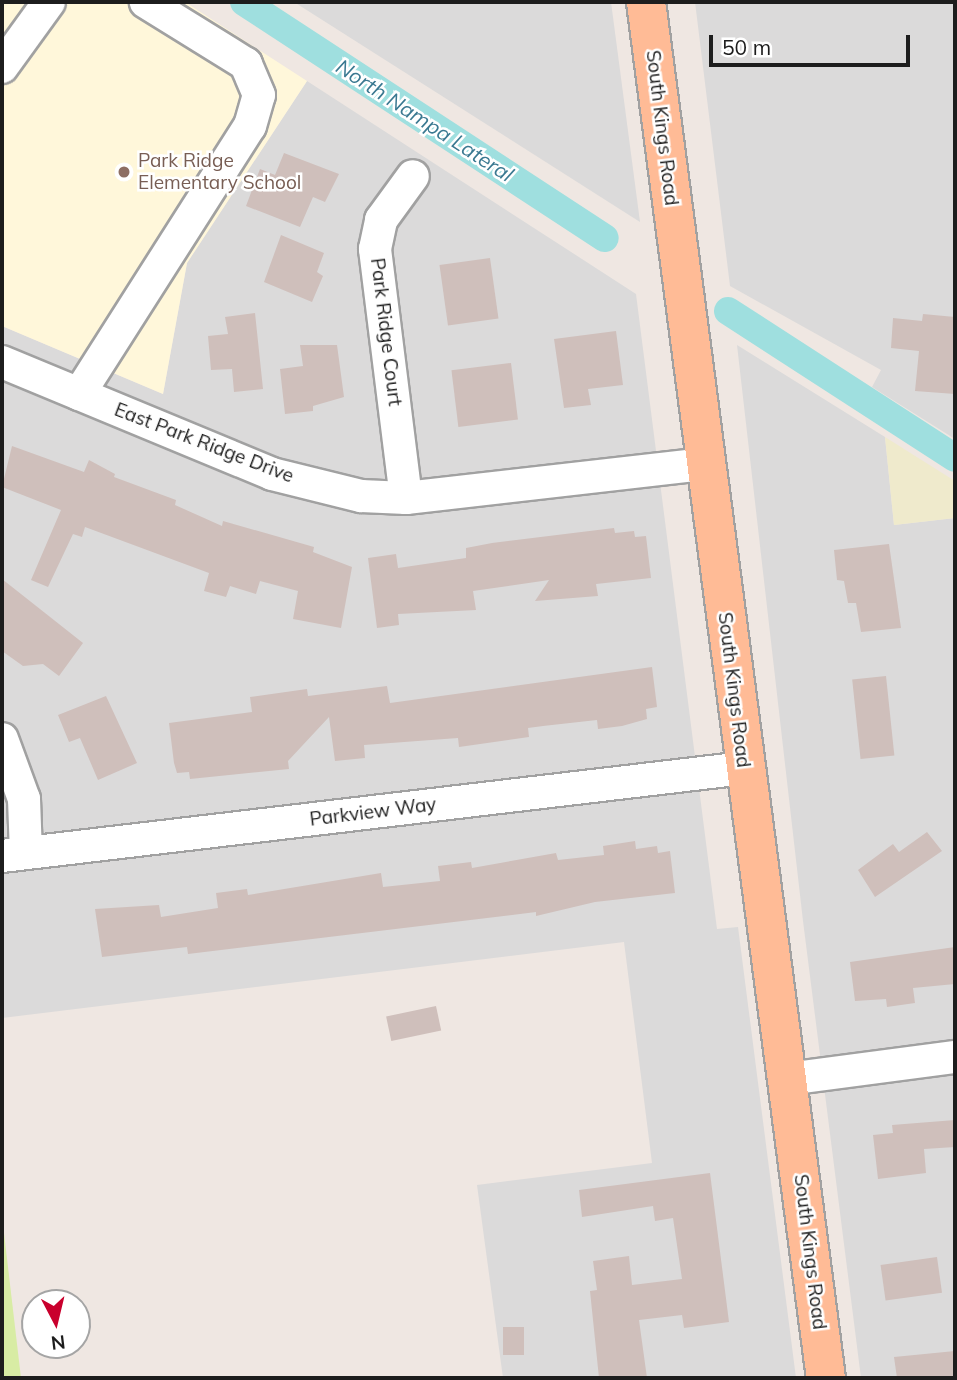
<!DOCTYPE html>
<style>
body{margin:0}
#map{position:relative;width:957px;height:1380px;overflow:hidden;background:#efe7e2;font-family:Mulish,sans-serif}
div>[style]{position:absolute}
.residential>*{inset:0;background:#dbdada}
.education>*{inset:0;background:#fff7da}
.farmland>*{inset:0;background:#efeacc}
.grass>*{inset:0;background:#d8eca4}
.canal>*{height:28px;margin:-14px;padding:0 14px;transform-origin:14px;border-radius:14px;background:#9fdfdf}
.building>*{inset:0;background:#cfbfbb;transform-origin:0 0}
.roads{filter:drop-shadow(2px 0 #a1a1a1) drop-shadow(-2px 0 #a1a1a1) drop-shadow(0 2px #a1a1a1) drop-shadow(0 -2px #a1a1a1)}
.minor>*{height:32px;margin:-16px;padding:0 16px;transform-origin:16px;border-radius:16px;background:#fff}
.major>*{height:38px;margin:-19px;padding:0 19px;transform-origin:19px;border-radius:19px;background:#ffbb96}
.dots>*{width:19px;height:19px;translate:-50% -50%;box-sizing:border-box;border:4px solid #fff;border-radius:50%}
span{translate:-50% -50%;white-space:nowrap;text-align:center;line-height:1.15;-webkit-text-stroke:5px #fff;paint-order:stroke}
.street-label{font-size:19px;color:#1d1d1d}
.education-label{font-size:19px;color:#785e54}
.left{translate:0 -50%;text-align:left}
.water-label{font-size:21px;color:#3a7991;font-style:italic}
.frame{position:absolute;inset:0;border:4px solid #1d1d1d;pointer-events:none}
.north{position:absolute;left:21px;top:1289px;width:70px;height:70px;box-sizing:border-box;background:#fff;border:2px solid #a5a5a5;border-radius:50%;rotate:173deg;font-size:19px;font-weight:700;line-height:28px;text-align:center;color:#1d1d1d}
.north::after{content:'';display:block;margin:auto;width:24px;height:32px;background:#c9002d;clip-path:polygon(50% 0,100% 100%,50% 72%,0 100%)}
.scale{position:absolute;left:709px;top:35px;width:201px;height:32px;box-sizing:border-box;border:4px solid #1d1d1d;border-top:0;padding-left:9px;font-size:21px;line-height:24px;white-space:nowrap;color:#1d1d1d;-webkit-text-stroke:5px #fff;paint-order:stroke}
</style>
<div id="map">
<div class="residential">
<div style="clip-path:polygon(294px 2px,611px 2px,640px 222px)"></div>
<div style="clip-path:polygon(695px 2px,955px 2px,955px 439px,872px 387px,881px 370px,730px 286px)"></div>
<div style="clip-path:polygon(307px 81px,636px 294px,717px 929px,738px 927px,796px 1378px,503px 1378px,477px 1185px,652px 1163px,624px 942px,2px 1018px,2px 326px,163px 394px,187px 263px)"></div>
<div style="clip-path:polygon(737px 345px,885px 437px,894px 525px,955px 518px,955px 1378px,861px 1378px,803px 921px)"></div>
</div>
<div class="education">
<div style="clip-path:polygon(2px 2px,185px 2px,307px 81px,187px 263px,163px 394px,2px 326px)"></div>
</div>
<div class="farmland">
<div style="clip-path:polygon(885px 437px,955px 481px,955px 518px,894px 525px)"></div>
</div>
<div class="grass">
<div style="clip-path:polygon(2px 1216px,21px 1378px,2px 1378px)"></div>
</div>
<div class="canal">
<div style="left:244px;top:2px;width:431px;rotate:33.2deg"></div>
<div style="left:728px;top:311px;width:270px;rotate:32.9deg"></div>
</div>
<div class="building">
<div style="clip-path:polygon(284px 153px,339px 174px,325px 202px,313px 197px,300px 227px,246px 206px,260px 169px,275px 175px)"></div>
<div style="clip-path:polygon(281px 235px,324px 253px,317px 272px,323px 276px,312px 302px,264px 282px)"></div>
<div style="left:490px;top:258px;width:61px;height:51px;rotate:82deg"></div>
<div style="clip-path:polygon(255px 313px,263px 389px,234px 392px,232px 369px,211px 370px,208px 336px,228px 334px,225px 317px)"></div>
<div style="clip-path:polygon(923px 314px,955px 317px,955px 394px,915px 391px,919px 351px,891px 348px,893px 318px,922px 321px)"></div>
<div style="clip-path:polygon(616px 331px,623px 385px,588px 389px,591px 405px,564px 408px,554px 339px)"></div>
<div style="clip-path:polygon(300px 345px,337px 345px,344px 397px,313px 406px,313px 411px,285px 414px,280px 369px,303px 366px)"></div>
<div style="left:511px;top:363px;width:57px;height:60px;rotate:83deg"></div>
<div style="clip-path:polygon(12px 446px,84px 472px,89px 460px,115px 474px,114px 477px,176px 500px,175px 505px,222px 526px,223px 521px,314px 547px,313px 552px,352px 567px,341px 628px,293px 619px,298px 591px,260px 581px,256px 594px,230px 586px,226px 597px,204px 591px,209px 573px,85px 527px,82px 537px,73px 534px,48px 587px,31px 580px,61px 510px,2px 487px)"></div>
<div style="clip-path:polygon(614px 528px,615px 533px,634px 531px,635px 537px,646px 536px,651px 578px,596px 584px,598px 596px,535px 601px,549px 580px,473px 591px,476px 610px,398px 614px,399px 625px,377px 628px,368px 558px,396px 554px,398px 568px,466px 558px,466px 548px,492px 543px)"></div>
<div style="clip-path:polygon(889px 544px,901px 628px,861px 632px,856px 603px,848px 603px,844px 581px,837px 580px,834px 550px)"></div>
<div style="clip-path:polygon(2px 579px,83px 643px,59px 676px,43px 664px,23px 666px,2px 651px)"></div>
<div style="clip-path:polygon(652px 667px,657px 707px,646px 709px,647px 719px,622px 726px,598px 729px,597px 720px,543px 726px,528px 728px,529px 737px,459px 747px,458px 738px,364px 745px,365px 758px,335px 761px,329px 717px,288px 761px,289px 769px,190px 779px,189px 772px,177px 773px,174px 763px,169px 723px,252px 712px,250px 697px,307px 689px,308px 696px,387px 686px,390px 703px)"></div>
<div style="left:886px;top:676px;width:80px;height:34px;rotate:84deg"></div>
<div style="clip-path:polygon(106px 696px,137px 763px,98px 780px,80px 738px,69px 742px,58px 715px)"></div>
<div style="clip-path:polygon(927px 832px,942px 851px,875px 897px,858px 870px,893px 844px,899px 852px)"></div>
<div style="clip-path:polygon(635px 841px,636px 849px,657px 846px,658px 853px,670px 851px,675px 893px,595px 902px,536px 916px,536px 912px,188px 954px,187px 947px,102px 957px,95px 909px,159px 905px,161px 917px,218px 908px,216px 893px,247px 889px,248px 895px,381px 873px,383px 887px,440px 881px,438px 866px,471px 862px,472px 868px,556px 853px,558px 860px,604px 855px,603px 846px)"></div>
<div style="clip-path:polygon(955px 947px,955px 984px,913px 988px,915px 1003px,887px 1007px,886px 999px,855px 1001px,850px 962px)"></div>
<div style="left:436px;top:1006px;width:25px;height:51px;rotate:78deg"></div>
<div style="clip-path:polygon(955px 1120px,955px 1147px,924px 1149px,926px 1173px,878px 1179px,873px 1135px,893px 1133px,892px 1125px)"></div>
<div style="clip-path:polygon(710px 1173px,729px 1322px,684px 1328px,682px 1315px,639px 1320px,647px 1378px,599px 1378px,590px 1291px,597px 1290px,593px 1261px,629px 1256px,632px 1285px,682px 1279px,673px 1218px,655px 1221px,653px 1206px,582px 1217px,579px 1190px)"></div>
<div style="left:937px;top:1257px;width:36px;height:57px;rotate:82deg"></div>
<div style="left:503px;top:1327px;width:21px;height:28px"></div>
<div style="clip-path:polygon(955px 1351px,955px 1378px,897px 1378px,894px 1357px)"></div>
</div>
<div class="roads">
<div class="minor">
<div style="left:2px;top:67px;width:80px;rotate:-54.1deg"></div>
<div style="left:2px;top:362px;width:292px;rotate:22.5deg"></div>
<div style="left:272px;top:474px;width:92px;rotate:13.9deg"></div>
<div style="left:361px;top:496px;width:45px;rotate:2.5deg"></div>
<div style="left:406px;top:498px;width:301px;rotate:-6.5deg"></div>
<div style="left:79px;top:394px;width:318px;rotate:-57.5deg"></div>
<div style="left:250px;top:126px;width:32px;rotate:-74deg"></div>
<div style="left:259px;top:95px;width:34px;rotate:-113deg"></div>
<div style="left:246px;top:64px;width:118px;rotate:-148.2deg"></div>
<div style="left:406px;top:498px;width:251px;rotate:-97.1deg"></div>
<div style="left:375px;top:249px;width:30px;rotate:-78deg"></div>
<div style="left:381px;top:220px;width:54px;rotate:-54deg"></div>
<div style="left:2px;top:739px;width:64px;rotate:69.9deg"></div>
<div style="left:24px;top:799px;width:54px;rotate:87.9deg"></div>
<div style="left:2px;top:856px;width:747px;rotate:-6.76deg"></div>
<div style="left:787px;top:1079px;width:169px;rotate:-7.5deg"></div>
</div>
<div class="major">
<div style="left:646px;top:2px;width:1388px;rotate:82.55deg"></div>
</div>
</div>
<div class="dots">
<div style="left:124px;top:172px;background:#8d6e63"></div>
</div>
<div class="street-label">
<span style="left:662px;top:128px;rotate:83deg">South Kings Road</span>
<span style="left:386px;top:332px;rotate:83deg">Park Ridge Court</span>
<span style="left:204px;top:443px;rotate:21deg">East Park Ridge Drive</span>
<span style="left:734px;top:690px;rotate:83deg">South Kings Road</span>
<span style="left:373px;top:812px;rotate:-7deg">Parkview Way</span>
<span style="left:810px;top:1252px;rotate:83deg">South Kings Road</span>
</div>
<div class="education-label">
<span class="left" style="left:138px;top:172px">Park Ridge<br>Elementary School</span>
</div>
<div class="water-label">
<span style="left:425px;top:120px;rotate:33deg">North Nampa Lateral</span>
</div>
<div class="frame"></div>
<div class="north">N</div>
<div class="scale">50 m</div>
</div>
